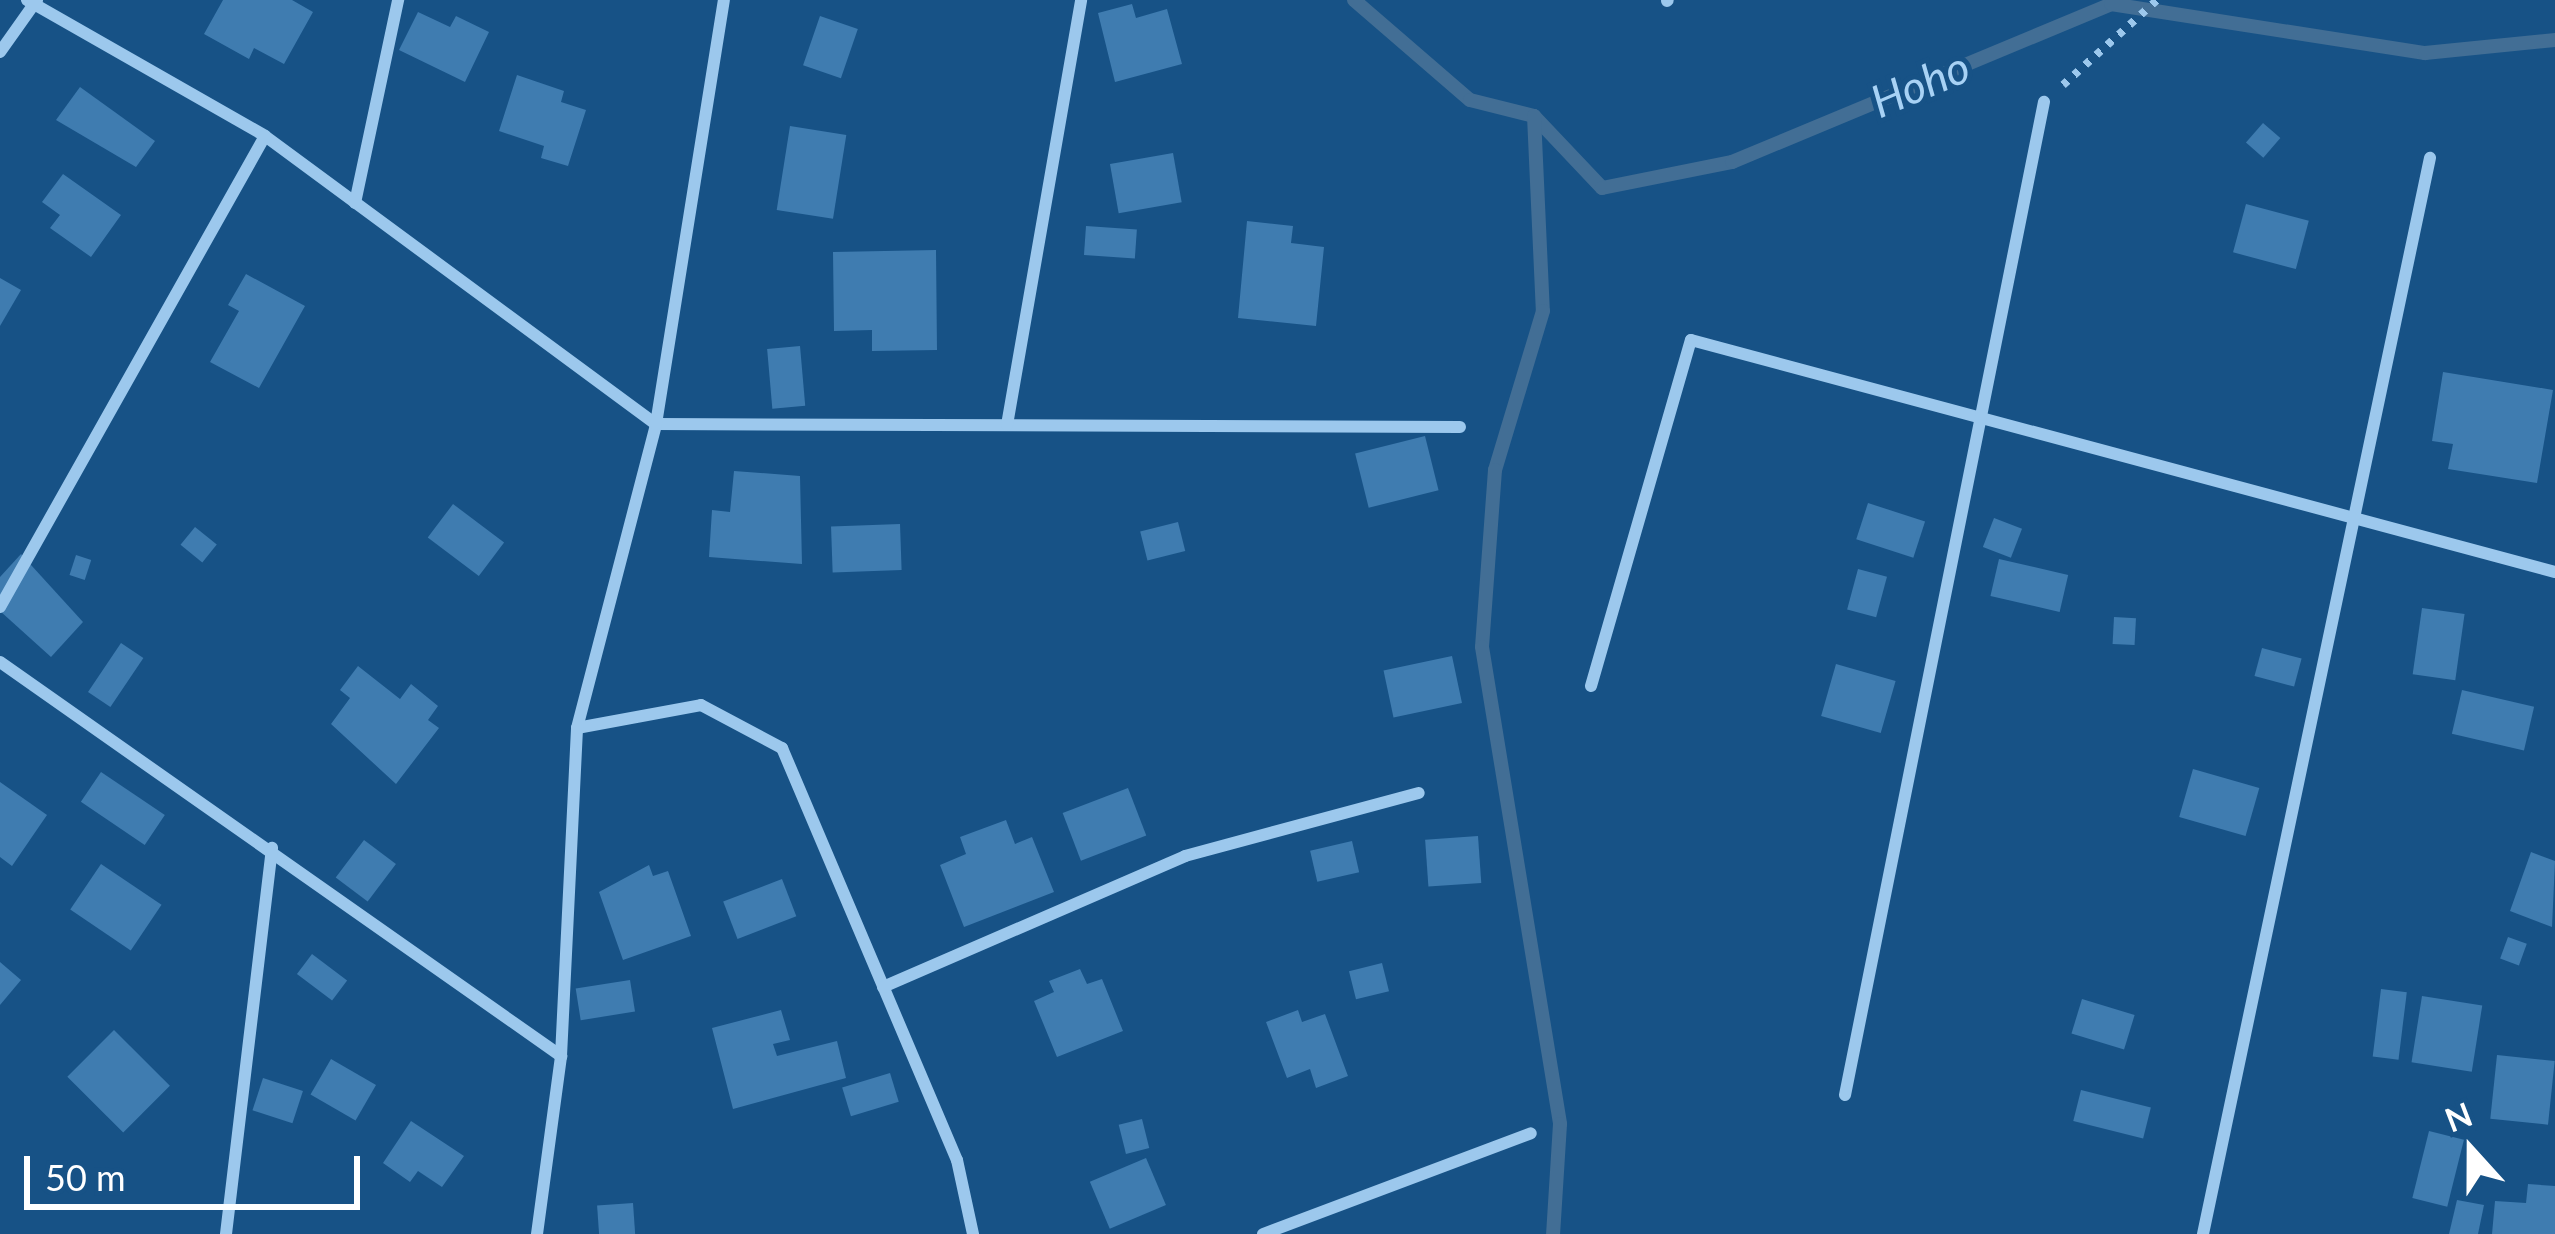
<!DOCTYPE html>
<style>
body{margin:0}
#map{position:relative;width:2555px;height:1234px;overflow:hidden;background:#175286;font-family:Lato,sans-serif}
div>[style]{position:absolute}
.stream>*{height:14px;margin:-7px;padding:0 7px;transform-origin:7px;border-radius:7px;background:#426e95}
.building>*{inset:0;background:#3f7cb0;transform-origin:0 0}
.path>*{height:8px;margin-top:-4px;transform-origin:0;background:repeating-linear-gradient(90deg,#9cc8ed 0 6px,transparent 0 15px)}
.minor>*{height:12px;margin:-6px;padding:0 6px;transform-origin:6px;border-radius:6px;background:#9cc8ed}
span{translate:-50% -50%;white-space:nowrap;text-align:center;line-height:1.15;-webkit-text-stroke:10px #175286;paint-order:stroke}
.water-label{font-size:45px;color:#a8d2f5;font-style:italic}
.north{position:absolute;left:2411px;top:1090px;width:120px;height:120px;-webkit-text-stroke:9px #175286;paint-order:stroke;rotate:339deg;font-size:33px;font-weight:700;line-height:48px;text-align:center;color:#fff}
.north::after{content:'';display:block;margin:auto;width:42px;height:54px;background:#fff;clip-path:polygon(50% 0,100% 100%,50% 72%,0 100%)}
.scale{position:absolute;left:24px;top:1156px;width:336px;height:54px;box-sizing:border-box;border:6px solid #fff;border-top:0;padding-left:15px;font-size:36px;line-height:42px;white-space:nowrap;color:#fff;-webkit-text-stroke:9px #175286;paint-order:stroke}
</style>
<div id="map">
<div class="stream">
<div style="left:1354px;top:0;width:153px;rotate:40.8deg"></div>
<div style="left:1470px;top:100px;width:66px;rotate:14deg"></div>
<div style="left:1534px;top:116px;width:99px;rotate:46.6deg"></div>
<div style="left:1602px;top:188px;width:133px;rotate:-11.3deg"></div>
<div style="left:1732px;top:162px;width:411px;rotate:-22.6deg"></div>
<div style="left:2111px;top:4px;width:318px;rotate:8.9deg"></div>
<div style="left:2425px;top:53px;width:131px;rotate:-5.7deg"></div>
<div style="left:1534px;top:116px;width:195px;rotate:87.4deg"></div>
<div style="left:1543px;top:311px;width:166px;rotate:106.8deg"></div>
<div style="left:1495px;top:470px;width:177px;rotate:94.2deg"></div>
<div style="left:1482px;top:647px;width:483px;rotate:80.7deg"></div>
<div style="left:1560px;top:1124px;width:110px;rotate:93.6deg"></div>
</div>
<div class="building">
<div style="clip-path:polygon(223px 0,292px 0,313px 12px,284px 64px,254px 48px,249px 59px,204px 34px)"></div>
<div style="clip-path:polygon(1132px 4px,1136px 18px,1167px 9px,1182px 64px,1115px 82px,1098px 13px)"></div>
<div style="clip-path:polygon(418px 12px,450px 27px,456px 16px,489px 32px,465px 82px,399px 50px)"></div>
<div style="left:820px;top:16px;width:40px;height:52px;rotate:19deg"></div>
<div style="clip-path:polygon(517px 75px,564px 91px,561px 102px,586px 110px,568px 166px,541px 158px,544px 146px,499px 131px)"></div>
<div style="clip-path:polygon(80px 87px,155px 141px,136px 167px,56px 120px)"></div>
<div style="left:2263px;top:123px;width:23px;height:26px;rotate:41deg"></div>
<div style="left:790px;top:126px;width:57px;height:85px;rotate:9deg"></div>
<div style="left:1173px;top:153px;width:50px;height:64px;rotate:80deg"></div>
<div style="clip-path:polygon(63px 174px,121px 215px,91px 257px,50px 228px,60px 215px,42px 202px)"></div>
<div style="left:2246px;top:204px;width:65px;height:50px;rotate:15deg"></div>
<div style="clip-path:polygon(1247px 221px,1293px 226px,1291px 243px,1324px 247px,1316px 326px,1238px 318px)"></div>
<div style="left:1086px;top:226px;width:51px;height:29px;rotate:4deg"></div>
<div style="clip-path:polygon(936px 250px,937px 350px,872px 351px,872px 330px,834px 331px,833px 252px)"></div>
<div style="clip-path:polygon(246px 274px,305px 306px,259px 388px,210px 362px,239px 311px,228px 305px)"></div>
<div style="clip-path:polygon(0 278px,21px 290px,0 326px)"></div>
<div style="left:800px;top:346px;width:60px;height:33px;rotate:85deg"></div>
<div style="clip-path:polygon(2443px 372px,2553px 390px,2537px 483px,2448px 469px,2453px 444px,2432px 441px)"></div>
<div style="left:1425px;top:436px;width:56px;height:72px;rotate:76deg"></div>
<div style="clip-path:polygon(734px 471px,800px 476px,802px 564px,709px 557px,712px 510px,730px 512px)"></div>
<div style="left:1868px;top:503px;width:60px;height:38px;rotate:18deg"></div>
<div style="left:453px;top:504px;width:64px;height:42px;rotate:37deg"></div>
<div style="left:1994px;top:518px;width:30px;height:31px;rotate:21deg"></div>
<div style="left:1178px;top:522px;width:30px;height:39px;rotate:76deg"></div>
<div style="left:900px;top:524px;width:46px;height:69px;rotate:88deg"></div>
<div style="left:195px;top:527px;width:28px;height:23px;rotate:39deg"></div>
<div style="clip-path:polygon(21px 554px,83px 622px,51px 657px,0 611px,0 577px)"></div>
<div style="left:76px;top:555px;width:16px;height:21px;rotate:18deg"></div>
<div style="left:1999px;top:559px;width:71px;height:38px;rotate:13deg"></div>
<div style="left:1858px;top:569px;width:30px;height:42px;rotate:15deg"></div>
<div style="left:2422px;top:608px;width:43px;height:67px;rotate:8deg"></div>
<div style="left:2114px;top:617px;width:22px;height:27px;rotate:3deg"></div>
<div style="left:121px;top:643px;width:27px;height:59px;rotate:34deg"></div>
<div style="left:2262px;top:648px;width:41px;height:29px;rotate:15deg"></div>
<div style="left:1452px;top:656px;width:48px;height:70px;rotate:78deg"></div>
<div style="left:1836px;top:664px;width:62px;height:54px;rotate:16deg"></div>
<div style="clip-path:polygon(358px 666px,400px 699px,411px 684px,438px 706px,428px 720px,439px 728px,396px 784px,331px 724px,350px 698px,340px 690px)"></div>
<div style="left:2462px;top:690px;width:74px;height:45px;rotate:13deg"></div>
<div style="left:2193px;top:769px;width:69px;height:50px;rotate:16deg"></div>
<div style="left:101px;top:772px;width:77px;height:36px;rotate:34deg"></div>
<div style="clip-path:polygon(0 782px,47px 815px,12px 866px,0 857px)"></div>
<div style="left:1128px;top:788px;width:51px;height:70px;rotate:69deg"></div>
<div style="clip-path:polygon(1006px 820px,1015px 844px,1032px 837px,1054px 892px,964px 927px,940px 865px,966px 854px,960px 837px)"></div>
<div style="left:1478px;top:836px;width:47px;height:53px;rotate:86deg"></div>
<div style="left:364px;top:840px;width:40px;height:47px;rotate:37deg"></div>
<div style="left:1352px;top:841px;width:32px;height:43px;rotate:77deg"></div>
<div style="clip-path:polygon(2531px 852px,2555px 861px,2552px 927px,2510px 911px)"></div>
<div style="left:101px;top:864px;width:73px;height:55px;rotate:34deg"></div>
<div style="clip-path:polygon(649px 865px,653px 876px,668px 871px,691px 936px,623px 960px,599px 892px)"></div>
<div style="left:782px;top:879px;width:40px;height:63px;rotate:69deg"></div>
<div style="left:2508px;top:937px;width:20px;height:23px;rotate:20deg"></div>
<div style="left:312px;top:954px;width:44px;height:25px;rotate:37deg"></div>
<div style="clip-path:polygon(0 962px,21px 980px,0 1005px)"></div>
<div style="left:1382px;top:963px;width:29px;height:34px;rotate:76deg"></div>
<div style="clip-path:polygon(1080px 969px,1087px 984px,1102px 979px,1123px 1031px,1057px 1057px,1034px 1001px,1054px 992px,1049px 981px)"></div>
<div style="left:630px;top:980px;width:32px;height:55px;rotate:81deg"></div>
<div style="left:2381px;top:989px;width:26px;height:68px;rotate:7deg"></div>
<div style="left:2422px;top:996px;width:61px;height:67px;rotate:9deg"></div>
<div style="left:2082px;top:999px;width:55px;height:36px;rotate:17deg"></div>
<div style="clip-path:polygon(781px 1010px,790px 1040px,773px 1044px,777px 1056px,837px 1041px,846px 1078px,733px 1109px,712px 1028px)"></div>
<div style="clip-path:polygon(1298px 1010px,1302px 1022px,1325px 1014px,1348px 1076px,1316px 1088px,1310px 1069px,1287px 1078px,1266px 1022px)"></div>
<div style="left:114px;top:1030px;width:79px;height:66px;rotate:45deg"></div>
<div style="left:2497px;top:1055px;width:58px;height:64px;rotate:6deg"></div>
<div style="left:331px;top:1059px;width:52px;height:41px;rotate:30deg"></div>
<div style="left:890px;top:1073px;width:30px;height:50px;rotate:73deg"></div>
<div style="left:263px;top:1078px;width:42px;height:34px;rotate:18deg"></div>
<div style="left:2081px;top:1090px;width:72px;height:32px;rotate:14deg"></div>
<div style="left:1142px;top:1119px;width:30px;height:24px;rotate:76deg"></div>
<div style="clip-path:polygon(411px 1121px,464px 1156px,442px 1187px,418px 1171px,410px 1182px,383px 1163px)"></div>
<div style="left:2429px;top:1131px;width:36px;height:69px;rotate:14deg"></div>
<div style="left:1146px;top:1158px;width:51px;height:61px;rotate:67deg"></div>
<div style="clip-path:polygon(2528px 1184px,2555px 1186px,2555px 1234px,2492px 1234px,2495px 1201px,2526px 1203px)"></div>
<div style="clip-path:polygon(2457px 1200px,2484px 1205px,2478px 1234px,2449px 1234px)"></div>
<div style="left:633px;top:1203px;width:31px;height:36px;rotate:86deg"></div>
</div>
<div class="path">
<div style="left:2063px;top:85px;width:127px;rotate:-42.1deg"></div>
</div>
<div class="minor">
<div style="left:27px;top:0;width:274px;rotate:29.7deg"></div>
<div style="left:265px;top:136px;width:486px;rotate:36.4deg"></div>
<div style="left:656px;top:424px;width:804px;rotate:0.21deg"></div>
<div style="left:1667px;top:1px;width:1px;rotate:-45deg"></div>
<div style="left:0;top:52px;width:64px;rotate:-54.6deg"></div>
<div style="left:355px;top:203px;width:208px;rotate:-78deg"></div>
<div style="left:1007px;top:425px;width:431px;rotate:-80.1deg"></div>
<div style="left:0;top:607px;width:540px;rotate:-60.64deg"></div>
<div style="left:0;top:662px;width:686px;rotate:35.08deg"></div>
<div style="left:1591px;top:686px;width:360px;rotate:-73.9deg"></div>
<div style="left:1691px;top:340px;width:895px;rotate:15.03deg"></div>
<div style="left:577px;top:728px;width:126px;rotate:-10.5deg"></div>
<div style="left:701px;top:705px;width:92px;rotate:28deg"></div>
<div style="left:782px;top:748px;width:448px;rotate:67deg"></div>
<div style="left:957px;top:1160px;width:76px;rotate:77.8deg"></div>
<div style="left:883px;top:987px;width:329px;rotate:-23.4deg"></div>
<div style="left:1185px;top:856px;width:242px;rotate:-15.1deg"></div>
<div style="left:1845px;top:1095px;width:1013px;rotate:-78.67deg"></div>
<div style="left:226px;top:1234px;width:389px;rotate:-83.2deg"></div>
<div style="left:537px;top:1234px;width:180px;rotate:-82.3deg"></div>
<div style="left:561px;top:1056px;width:328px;rotate:-87.2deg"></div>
<div style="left:577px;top:728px;width:314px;rotate:-75.4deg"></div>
<div style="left:656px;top:424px;width:429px;rotate:-80.9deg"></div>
<div style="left:1263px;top:1234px;width:286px;rotate:-20.6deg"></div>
<div style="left:2203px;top:1234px;width:1100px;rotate:-78.09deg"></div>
</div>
<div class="water-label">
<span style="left:1920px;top:84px;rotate:-23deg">Hoho</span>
</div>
<div class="north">N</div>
<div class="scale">50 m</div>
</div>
